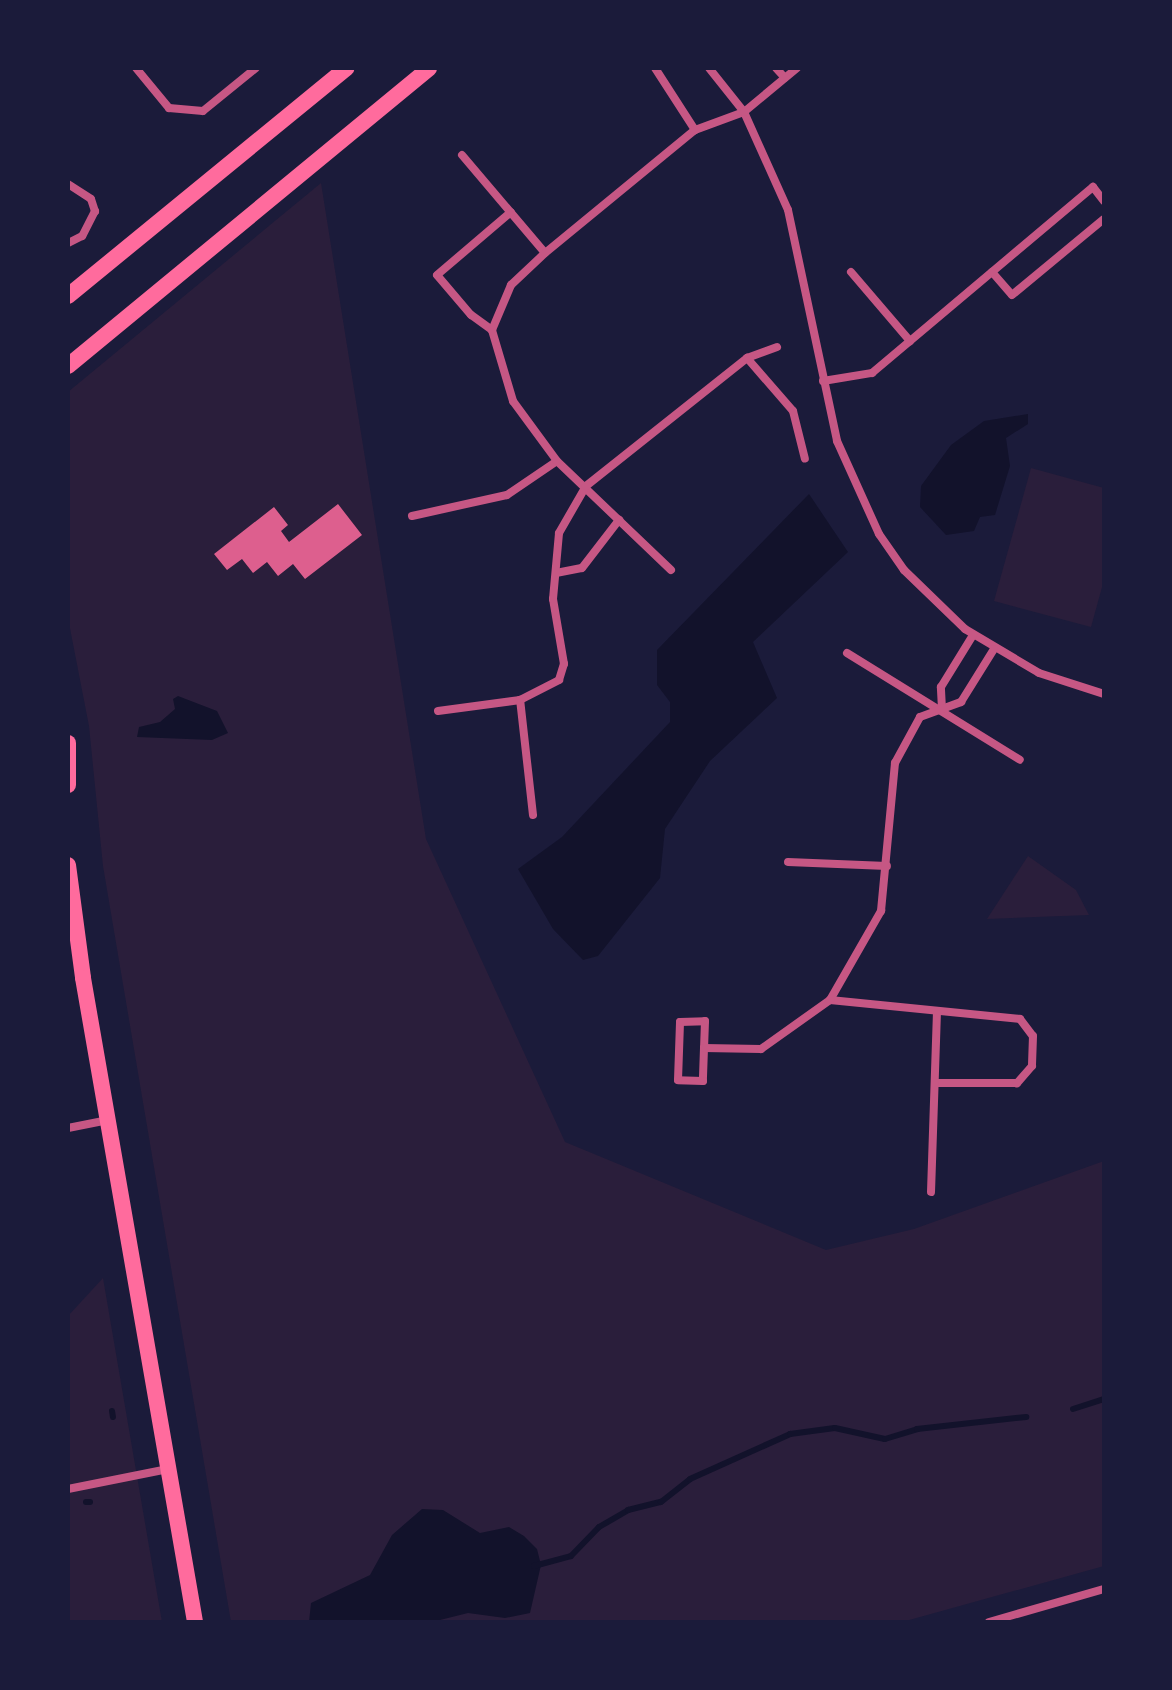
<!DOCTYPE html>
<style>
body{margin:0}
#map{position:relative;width:1172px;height:1690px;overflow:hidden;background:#1b1b3a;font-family:"Source Sans 3",sans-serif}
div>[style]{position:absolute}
.green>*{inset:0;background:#2a1e3b}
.water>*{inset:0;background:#12122b}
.stream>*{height:6px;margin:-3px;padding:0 3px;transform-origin:3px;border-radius:3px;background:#12122b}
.building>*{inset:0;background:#dd5f8e}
.minor>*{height:8px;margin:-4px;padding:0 4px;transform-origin:4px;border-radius:4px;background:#c65784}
.primary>*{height:16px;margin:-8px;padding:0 8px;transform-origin:8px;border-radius:8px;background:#ff6b9d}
span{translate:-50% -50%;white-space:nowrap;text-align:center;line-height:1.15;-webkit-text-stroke:6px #1b1b3a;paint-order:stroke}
.frame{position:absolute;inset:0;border:70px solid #1b1b3a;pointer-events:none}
</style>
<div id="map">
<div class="green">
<div style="clip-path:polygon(321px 183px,426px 839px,565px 1142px,826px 1250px,914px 1229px,1104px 1161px,1104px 1566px,902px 1622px,231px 1622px,103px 866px,89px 726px,68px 618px,68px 392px)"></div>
<div style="clip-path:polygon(1031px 468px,1104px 488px,1104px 580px,1091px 627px,994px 601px)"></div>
<div style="clip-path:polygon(1028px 856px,1076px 890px,1089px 915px,987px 919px)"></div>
<div style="clip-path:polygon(103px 1278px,162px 1622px,68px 1622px,68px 1316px)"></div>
</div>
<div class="water">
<div style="clip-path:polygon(1028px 414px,1028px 424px,1006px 438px,1010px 466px,995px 515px,980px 517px,974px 531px,946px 535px,920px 507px,921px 486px,951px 445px,984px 421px)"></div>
<div style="clip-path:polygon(809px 494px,848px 552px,753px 642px,777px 698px,710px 761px,665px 829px,660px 878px,598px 956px,583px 960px,553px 929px,518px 869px,562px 837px,670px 722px,670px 702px,657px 685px,657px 650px)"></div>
<div style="clip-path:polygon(178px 696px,217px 711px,228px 733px,212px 740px,137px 737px,139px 727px,160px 722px,175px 709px,173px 699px)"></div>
<div style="clip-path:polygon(422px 1509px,443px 1510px,480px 1533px,509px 1527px,524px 1536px,537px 1549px,541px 1565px,530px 1613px,505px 1618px,468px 1613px,432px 1622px,309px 1622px,311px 1603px,370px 1575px,392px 1535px)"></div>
</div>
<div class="stream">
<div style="left:1073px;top:1409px;width:33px;rotate:-18deg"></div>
<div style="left:112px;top:1411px;width:6px;rotate:81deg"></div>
<div style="left:86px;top:1502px;width:4px"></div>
<div style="left:534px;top:1566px;width:38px;rotate:-15deg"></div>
<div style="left:571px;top:1556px;width:40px;rotate:-46deg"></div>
<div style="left:599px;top:1527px;width:34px;rotate:-30deg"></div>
<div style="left:628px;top:1510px;width:34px;rotate:-14deg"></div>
<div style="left:661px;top:1502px;width:37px;rotate:-38deg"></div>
<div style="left:690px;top:1479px;width:110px;rotate:-24.2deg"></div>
<div style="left:790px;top:1434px;width:45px;rotate:-7.6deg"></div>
<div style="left:835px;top:1428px;width:51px;rotate:12.4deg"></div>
<div style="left:885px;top:1439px;width:34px;rotate:-17deg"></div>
<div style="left:917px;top:1429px;width:110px;rotate:-6.3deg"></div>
</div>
<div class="building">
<div style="clip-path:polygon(338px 504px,362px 535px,305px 579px,293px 564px,278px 576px,267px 562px,253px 573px,242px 559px,227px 570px,214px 554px,274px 507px,288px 525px,281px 531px,289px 542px)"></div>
</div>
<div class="minor">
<div style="left:136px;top:68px;width:52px;rotate:50.5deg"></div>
<div style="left:169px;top:108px;width:34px;rotate:5deg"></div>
<div style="left:203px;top:111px;width:68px;rotate:-39.1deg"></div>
<div style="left:655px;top:68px;width:74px;rotate:57.2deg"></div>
<div style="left:709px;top:68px;width:56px;rotate:51.5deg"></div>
<div style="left:744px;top:112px;width:107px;rotate:65.8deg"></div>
<div style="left:788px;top:210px;width:236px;rotate:78deg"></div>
<div style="left:837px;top:441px;width:102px;rotate:65.7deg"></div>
<div style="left:879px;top:534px;width:44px;rotate:55.2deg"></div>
<div style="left:904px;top:570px;width:85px;rotate:44deg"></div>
<div style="left:965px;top:629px;width:86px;rotate:30.7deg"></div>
<div style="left:1039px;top:673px;width:68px;rotate:17.9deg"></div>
<div style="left:776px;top:68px;width:13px;rotate:48deg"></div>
<div style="left:462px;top:155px;width:128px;rotate:49.7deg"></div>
<div style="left:68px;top:184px;width:27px;rotate:33deg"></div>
<div style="left:91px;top:199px;width:13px;rotate:72deg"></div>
<div style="left:95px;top:211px;width:28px;rotate:117deg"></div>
<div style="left:82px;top:236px;width:16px;rotate:153deg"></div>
<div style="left:851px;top:272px;width:91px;rotate:49.5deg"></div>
<div style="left:992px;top:272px;width:30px;rotate:49deg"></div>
<div style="left:1012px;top:295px;width:119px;rotate:-39.6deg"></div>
<div style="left:492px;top:330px;width:26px;rotate:-144deg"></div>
<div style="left:471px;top:315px;width:52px;rotate:-130.4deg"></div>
<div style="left:437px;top:275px;width:97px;rotate:-40.4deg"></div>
<div style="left:747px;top:358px;width:70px;rotate:49deg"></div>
<div style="left:793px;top:411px;width:49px;rotate:76deg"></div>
<div style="left:823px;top:381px;width:50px;rotate:-9.3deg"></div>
<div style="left:872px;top:373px;width:289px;rotate:-40.1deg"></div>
<div style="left:1093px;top:187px;width:18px;rotate:52deg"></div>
<div style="left:412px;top:516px;width:97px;rotate:-12.5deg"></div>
<div style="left:507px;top:495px;width:60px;rotate:-34.2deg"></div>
<div style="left:671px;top:570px;width:158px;rotate:-136.3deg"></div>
<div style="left:557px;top:461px;width:74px;rotate:-126.3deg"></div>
<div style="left:513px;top:401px;width:74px;rotate:-106.5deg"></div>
<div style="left:492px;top:330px;width:49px;rotate:-67.1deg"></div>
<div style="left:511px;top:285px;width:47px;rotate:-43.3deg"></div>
<div style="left:545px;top:253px;width:194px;rotate:-39.4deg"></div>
<div style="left:695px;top:130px;width:52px;rotate:-20.2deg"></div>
<div style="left:744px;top:112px;width:69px;rotate:-39.7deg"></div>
<div style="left:556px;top:573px;width:26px;rotate:-11deg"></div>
<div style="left:582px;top:568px;width:61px;rotate:-52.4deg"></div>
<div style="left:847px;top:653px;width:203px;rotate:31.7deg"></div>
<div style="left:942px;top:709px;width:22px;rotate:-93deg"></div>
<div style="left:941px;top:687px;width:61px;rotate:-58.4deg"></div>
<div style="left:438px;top:711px;width:83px;rotate:-7.6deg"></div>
<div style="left:533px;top:815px;width:116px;rotate:-96.4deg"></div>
<div style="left:520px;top:700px;width:44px;rotate:-27.1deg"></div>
<div style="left:559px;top:680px;width:17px;rotate:-73deg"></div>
<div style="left:564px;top:664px;width:66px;rotate:-99.6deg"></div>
<div style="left:553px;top:599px;width:66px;rotate:-84.8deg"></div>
<div style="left:559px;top:533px;width:54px;rotate:-60.1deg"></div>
<div style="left:586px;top:486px;width:206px;rotate:-38.5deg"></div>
<div style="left:747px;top:358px;width:32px;rotate:-20deg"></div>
<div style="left:788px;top:862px;width:99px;rotate:2.3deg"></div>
<div style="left:830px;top:1000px;width:191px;rotate:5.7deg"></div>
<div style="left:1020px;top:1019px;width:21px;rotate:53deg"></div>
<div style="left:1033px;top:1036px;width:30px;rotate:92deg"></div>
<div style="left:1032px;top:1066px;width:23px;rotate:131deg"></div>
<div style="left:1017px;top:1083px;width:82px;rotate:180deg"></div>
<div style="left:704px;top:1048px;width:33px;rotate:92deg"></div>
<div style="left:703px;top:1081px;width:25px;rotate:-178deg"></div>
<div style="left:678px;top:1080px;width:58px;rotate:-88deg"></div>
<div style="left:680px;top:1022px;width:25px;rotate:-2deg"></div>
<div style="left:705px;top:1021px;width:27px;rotate:92deg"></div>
<div style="left:704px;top:1048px;width:57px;rotate:1deg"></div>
<div style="left:761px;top:1049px;width:85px;rotate:-35.4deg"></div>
<div style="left:830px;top:1000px;width:103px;rotate:-60.2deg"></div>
<div style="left:881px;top:911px;width:149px;rotate:-84.6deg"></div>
<div style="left:895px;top:763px;width:52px;rotate:-61.5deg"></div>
<div style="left:920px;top:717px;width:44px;rotate:-20.1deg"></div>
<div style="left:961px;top:702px;width:62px;rotate:-58.1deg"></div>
<div style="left:68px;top:1128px;width:41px;rotate:-11.3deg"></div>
<div style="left:931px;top:1192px;width:178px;rotate:-88.1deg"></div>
<div style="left:68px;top:1489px;width:102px;rotate:-11.3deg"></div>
<div style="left:989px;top:1622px;width:120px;rotate:-16deg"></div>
</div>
<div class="primary">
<div style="left:68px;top:296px;width:360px;rotate:-39.3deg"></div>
<div style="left:68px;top:366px;width:468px;rotate:-39.5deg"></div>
<div style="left:68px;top:743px;width:42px;rotate:90deg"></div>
<div style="left:68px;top:865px;width:114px;rotate:82.4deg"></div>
<div style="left:83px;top:978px;width:654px;rotate:80.13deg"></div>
</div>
<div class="frame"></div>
</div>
